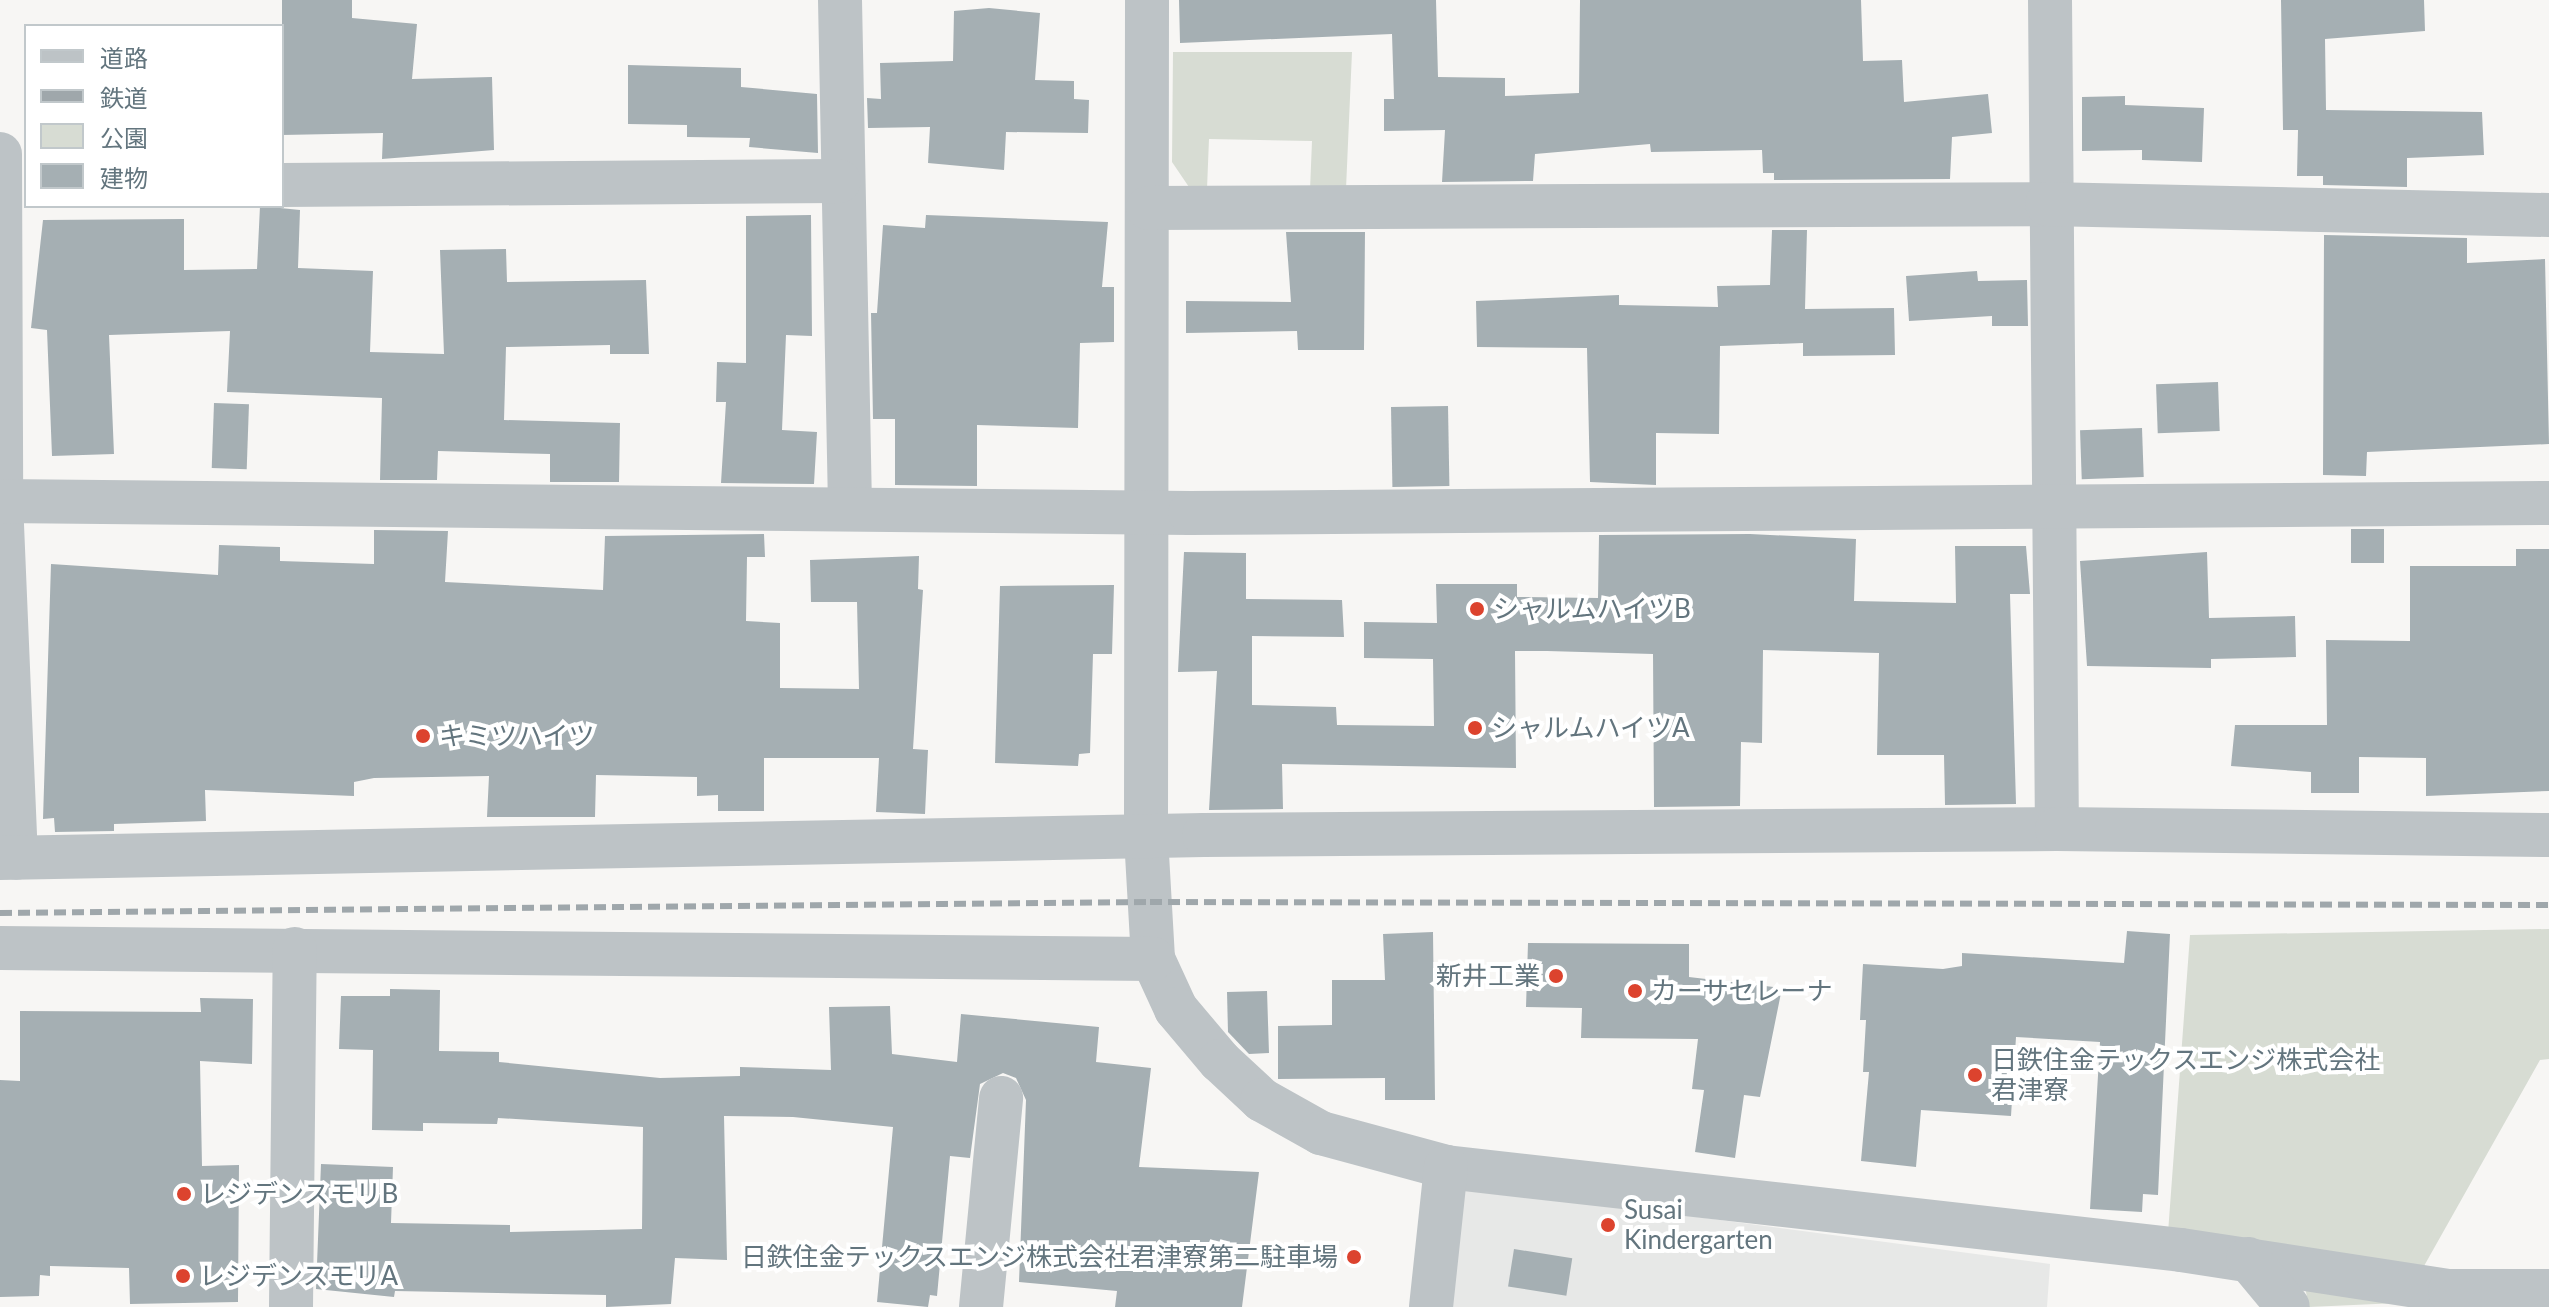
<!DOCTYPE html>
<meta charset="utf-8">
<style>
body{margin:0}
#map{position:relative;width:2549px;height:1307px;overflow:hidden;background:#f7f6f4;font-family:Lato,"Noto Sans JP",sans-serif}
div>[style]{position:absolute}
.built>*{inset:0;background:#e7e8e7}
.green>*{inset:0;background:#d7dcd3}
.building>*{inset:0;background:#a5afb3;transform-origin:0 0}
.minor>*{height:44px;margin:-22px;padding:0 22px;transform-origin:22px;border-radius:22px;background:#bdc3c6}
.rail>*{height:6px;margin-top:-3px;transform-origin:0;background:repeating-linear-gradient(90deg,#9fa7ab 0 12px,transparent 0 18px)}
.dots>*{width:22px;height:22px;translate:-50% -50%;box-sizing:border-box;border:4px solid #fff;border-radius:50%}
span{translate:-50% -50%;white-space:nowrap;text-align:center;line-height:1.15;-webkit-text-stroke:8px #fff;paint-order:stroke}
.poi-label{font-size:26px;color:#63757e}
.left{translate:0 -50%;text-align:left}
.right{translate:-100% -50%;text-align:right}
.legend{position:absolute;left:24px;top:24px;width:260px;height:184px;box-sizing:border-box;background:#fff;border:2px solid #c1c8cb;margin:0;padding:10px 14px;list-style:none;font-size:24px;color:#63757e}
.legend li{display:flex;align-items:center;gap:16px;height:40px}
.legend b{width:40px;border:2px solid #c1c8cb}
</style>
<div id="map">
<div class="built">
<div style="clip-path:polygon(1463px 1186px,2050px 1264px,2047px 1307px,1448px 1307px)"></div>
</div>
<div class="green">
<div style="clip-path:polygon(1173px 52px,1352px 52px,1346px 189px,1310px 190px,1312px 141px,1209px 139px,1207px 189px,1191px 190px,1172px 162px)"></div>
<div style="clip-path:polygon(2549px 929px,2549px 1059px,2540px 1060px,2424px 1266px,2168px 1233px,2190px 935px)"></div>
<div style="clip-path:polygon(2305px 1287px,2398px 1303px,2309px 1307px)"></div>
</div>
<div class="building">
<div style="clip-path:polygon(282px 0,352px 0,352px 18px,417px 24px,412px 79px,492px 77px,494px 150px,382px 159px,383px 133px,282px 135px)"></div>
<div style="clip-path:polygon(1179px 0,1436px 0,1438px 77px,1505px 78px,1505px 96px,1579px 93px,1580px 0,1861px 0,1863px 61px,1902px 60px,1904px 102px,1988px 94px,1992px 133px,1952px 137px,1950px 179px,1774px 180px,1774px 173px,1763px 173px,1762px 150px,1651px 152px,1650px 144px,1535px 154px,1533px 181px,1442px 182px,1445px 130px,1384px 131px,1384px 99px,1394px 99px,1392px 34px,1180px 43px)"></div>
<div style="clip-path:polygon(2281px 0,2424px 0,2425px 31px,2325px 39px,2326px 110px,2482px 112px,2484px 155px,2407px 158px,2407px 187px,2323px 185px,2323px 176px,2297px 176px,2298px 130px,2283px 130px)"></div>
<div style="clip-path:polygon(989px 8px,1040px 13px,1035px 80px,1074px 81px,1074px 99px,1089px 100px,1088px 133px,1006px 132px,1004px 170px,928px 163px,930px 127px,868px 128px,867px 98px,881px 99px,880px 63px,953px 61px,954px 11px)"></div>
<div style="clip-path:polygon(628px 65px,741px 68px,741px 87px,817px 94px,818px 153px,749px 147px,750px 138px,687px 137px,687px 125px,628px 124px)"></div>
<div style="clip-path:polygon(2125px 96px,2125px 105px,2204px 108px,2202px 162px,2142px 160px,2142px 150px,2082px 151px,2082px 97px)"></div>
<div style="clip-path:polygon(260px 206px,300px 210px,298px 268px,373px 271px,370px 352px,444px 354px,440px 250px,506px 249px,507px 282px,646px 280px,649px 354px,610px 354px,610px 345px,506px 347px,504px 420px,620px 423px,619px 482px,550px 482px,550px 454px,438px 451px,437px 480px,380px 480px,382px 398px,227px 392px,230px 331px,109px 335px,114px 454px,52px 456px,47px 330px,31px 328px,43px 220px,184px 219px,184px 270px,257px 269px)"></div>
<div style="clip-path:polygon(811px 215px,812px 336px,786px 335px,782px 430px,817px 432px,814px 484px,721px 483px,726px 402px,716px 402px,717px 362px,746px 363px,746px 216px)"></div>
<div style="clip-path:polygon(926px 215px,1108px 222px,1102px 287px,1114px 287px,1114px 342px,1080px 343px,1078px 428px,977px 425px,977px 486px,895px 485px,895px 419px,873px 419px,871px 313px,877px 313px,883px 225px,925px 228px)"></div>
<div style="clip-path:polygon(1772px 230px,1807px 230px,1805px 309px,1894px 308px,1895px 355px,1803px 356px,1803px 343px,1720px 346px,1719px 434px,1656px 433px,1656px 485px,1590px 482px,1587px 348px,1477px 347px,1476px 301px,1619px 295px,1619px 305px,1718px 307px,1717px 286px,1770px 285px)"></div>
<div style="clip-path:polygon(1286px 232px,1365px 232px,1364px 350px,1298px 350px,1297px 331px,1186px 333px,1186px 301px,1291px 302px)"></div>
<div style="clip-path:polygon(2324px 235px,2467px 238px,2467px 263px,2545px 259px,2549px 444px,2367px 452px,2366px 476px,2323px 475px)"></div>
<div style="clip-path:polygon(1977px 271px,1978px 281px,2027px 280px,2028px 326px,1992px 326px,1992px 316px,1909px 321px,1906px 276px)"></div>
<div style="left:2218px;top:382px;width:49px;height:62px;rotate:88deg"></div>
<div style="left:214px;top:403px;width:35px;height:65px;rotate:2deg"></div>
<div style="left:1448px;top:406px;width:80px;height:57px;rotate:89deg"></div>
<div style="left:2142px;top:428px;width:49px;height:62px;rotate:88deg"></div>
<div style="left:2351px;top:529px;width:33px;height:34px"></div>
<div style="clip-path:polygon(374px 530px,448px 531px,445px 582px,603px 590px,605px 536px,764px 534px,765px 557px,747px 557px,746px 621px,780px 623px,780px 688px,859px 689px,857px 602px,811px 602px,810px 560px,919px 556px,918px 589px,923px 590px,913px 749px,928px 750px,925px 814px,876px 812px,879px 758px,764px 758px,764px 811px,718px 811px,718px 795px,697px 796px,697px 777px,596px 775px,595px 817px,487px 817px,489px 776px,374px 778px,354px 782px,354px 796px,205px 790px,206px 821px,114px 824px,114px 831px,55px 832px,54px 818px,43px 819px,51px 564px,218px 575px,219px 545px,280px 547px,280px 561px,374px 564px)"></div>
<div style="clip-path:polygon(1750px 534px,1856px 539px,1854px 601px,1956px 603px,1955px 546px,2026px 546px,2030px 594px,2010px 594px,2016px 804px,1945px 805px,1944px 755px,1877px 755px,1879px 653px,1763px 650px,1762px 743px,1741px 742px,1740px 806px,1654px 807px,1653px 654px,1547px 651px,1515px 651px,1516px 768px,1282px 764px,1283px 809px,1209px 810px,1217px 671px,1178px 672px,1184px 552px,1246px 553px,1246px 599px,1342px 600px,1344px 637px,1252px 636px,1252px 705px,1336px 707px,1337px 725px,1434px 726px,1433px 659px,1364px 658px,1364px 622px,1437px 623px,1436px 584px,1517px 584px,1517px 597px,1598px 598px,1599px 535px)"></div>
<div style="clip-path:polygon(2516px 549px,2549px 549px,2549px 791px,2426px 796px,2426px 758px,2359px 757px,2359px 793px,2311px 793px,2311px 772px,2231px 766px,2235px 725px,2327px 725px,2326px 640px,2410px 641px,2410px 566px,2516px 566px)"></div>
<div style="clip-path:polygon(2207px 552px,2209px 618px,2295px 616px,2296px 657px,2211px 659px,2211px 668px,2087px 666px,2080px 561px)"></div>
<div style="clip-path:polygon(1114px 585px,1112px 654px,1093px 654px,1090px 753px,1079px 754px,1078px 766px,995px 763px,1000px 586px)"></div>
<div style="clip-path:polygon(2127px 931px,2170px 934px,2158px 1195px,2143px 1194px,2142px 1212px,2090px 1209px,2100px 1042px,2016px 1037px,2011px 1116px,1921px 1110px,1916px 1167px,1861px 1161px,1869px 1072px,1863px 1072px,1866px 1020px,1860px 1020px,1863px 964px,1943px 969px,1962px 966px,1962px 953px,2124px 963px)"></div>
<div style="clip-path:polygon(1433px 932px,1435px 1100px,1385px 1100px,1385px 1078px,1278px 1079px,1278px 1026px,1332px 1025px,1332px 980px,1385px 980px,1383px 934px)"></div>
<div style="clip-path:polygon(1528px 943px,1689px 944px,1689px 977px,1782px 988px,1760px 1097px,1744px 1095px,1735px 1158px,1695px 1152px,1704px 1090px,1692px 1089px,1698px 1039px,1581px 1038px,1582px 1008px,1526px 1007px)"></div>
<div style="clip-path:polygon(390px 989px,440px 990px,439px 1051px,499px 1052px,499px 1062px,660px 1078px,740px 1076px,740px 1067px,831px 1070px,829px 1007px,890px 1006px,892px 1054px,957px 1062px,961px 1014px,1099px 1027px,1096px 1062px,1151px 1068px,1139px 1167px,1259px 1172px,1242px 1307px,1115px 1307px,1117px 1291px,1019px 1282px,1026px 1100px,1016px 1078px,1003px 1073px,980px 1084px,970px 1158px,950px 1156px,937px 1296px,930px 1295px,928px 1307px,877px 1302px,893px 1127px,793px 1117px,724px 1116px,727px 1260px,675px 1258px,671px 1304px,606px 1307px,606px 1295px,395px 1291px,394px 1297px,316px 1289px,321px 1164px,393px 1167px,391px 1223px,510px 1225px,510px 1232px,642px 1229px,643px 1127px,498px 1118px,497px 1124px,423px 1123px,423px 1131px,372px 1130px,373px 1050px,339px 1049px,341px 996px,390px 996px)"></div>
<div style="clip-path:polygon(1267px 991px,1269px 1053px,1249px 1054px,1228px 1032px,1227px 992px)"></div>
<div style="clip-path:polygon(200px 998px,253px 999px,252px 1064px,200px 1061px,202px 1166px,239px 1165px,238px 1302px,130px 1304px,129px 1268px,50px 1266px,50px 1276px,40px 1275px,39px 1296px,0 1297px,0 1080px,20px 1081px,20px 1011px,201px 1012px)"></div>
<div style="left:1514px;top:1249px;width:59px;height:38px;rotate:9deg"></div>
</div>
<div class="minor">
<div style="left:840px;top:0;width:508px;rotate:88.87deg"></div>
<div style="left:1147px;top:0;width:837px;rotate:90.07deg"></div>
<div style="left:1146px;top:837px;width:122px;rotate:86.7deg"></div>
<div style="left:1153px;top:959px;width:55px;rotate:65.3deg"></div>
<div style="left:1176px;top:1009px;width:68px;rotate:49.8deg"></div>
<div style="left:1220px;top:1061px;width:57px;rotate:42.9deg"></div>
<div style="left:1262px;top:1100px;width:68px;rotate:29.2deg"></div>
<div style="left:1321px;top:1133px;width:130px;rotate:15.2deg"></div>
<div style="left:1446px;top:1167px;width:740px;rotate:6.44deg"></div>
<div style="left:2181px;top:1250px;width:272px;rotate:8.7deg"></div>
<div style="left:2450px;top:1291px;width:99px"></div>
<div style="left:2050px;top:0;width:829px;rotate:89.52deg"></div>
<div style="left:0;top:154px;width:347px;rotate:89.8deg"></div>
<div style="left:1px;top:501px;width:357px;rotate:87.6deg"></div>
<div style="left:282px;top:185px;width:557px;rotate:-0.41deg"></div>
<div style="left:1148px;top:208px;width:899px;rotate:-0.25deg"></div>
<div style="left:2047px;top:204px;width:502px;rotate:1.26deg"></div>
<div style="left:0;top:501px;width:1190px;rotate:0.58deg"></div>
<div style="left:1190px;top:513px;width:1359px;rotate:-0.42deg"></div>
<div style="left:0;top:858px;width:1204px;rotate:-1.09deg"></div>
<div style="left:1204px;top:835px;width:853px;rotate:-0.4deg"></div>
<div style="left:2057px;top:829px;width:492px;rotate:0.7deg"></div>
<div style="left:0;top:948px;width:1153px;rotate:0.55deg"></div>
<div style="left:2248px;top:1259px;width:62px;rotate:50.2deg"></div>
<div style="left:291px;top:1307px;width:358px;rotate:-89.4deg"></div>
<div style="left:981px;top:1307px;width:210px;rotate:-84.5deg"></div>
<div style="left:1431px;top:1307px;width:141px;rotate:-83.9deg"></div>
</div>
<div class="rail">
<div style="left:0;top:913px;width:1150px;rotate:-0.55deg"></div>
<div style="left:1150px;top:902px;width:1399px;rotate:0.12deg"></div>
</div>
<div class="dots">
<div style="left:1477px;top:609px;background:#dc432e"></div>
<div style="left:1475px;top:728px;background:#dc432e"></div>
<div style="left:423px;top:736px;background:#dc432e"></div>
<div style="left:1556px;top:976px;background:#dc432e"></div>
<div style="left:1635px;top:991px;background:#dc432e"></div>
<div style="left:1975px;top:1075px;background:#dc432e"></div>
<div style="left:184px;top:1194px;background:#dc432e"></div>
<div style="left:1608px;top:1225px;background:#dc432e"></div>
<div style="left:1354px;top:1257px;background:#dc432e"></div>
<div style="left:183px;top:1276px;background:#dc432e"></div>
</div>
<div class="poi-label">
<span class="left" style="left:1493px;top:609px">シャルムハイツB</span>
<span class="left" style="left:1491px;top:728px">シャルムハイツA</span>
<span class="left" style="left:439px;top:736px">キミツハイツ</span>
<span class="right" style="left:1540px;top:976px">新井工業</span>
<span class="left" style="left:1651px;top:991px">カーサセレーナ</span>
<span class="left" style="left:1991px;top:1075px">日鉄住金テックスエンジ株式会社<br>君津寮</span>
<span class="left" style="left:200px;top:1194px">レジデンスモリB</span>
<span class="left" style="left:1624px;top:1225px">Susai<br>Kindergarten</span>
<span class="right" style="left:1338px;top:1257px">日鉄住金テックスエンジ株式会社君津寮第二駐車場</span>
<span class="left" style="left:199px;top:1276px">レジデンスモリA</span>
</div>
<ul class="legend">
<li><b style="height:10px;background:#bdc3c6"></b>道路</li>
<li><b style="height:10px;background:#9fa7ab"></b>鉄道</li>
<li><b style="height:22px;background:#d7dcd3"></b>公園</li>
<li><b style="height:22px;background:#a5afb3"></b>建物</li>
</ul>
</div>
